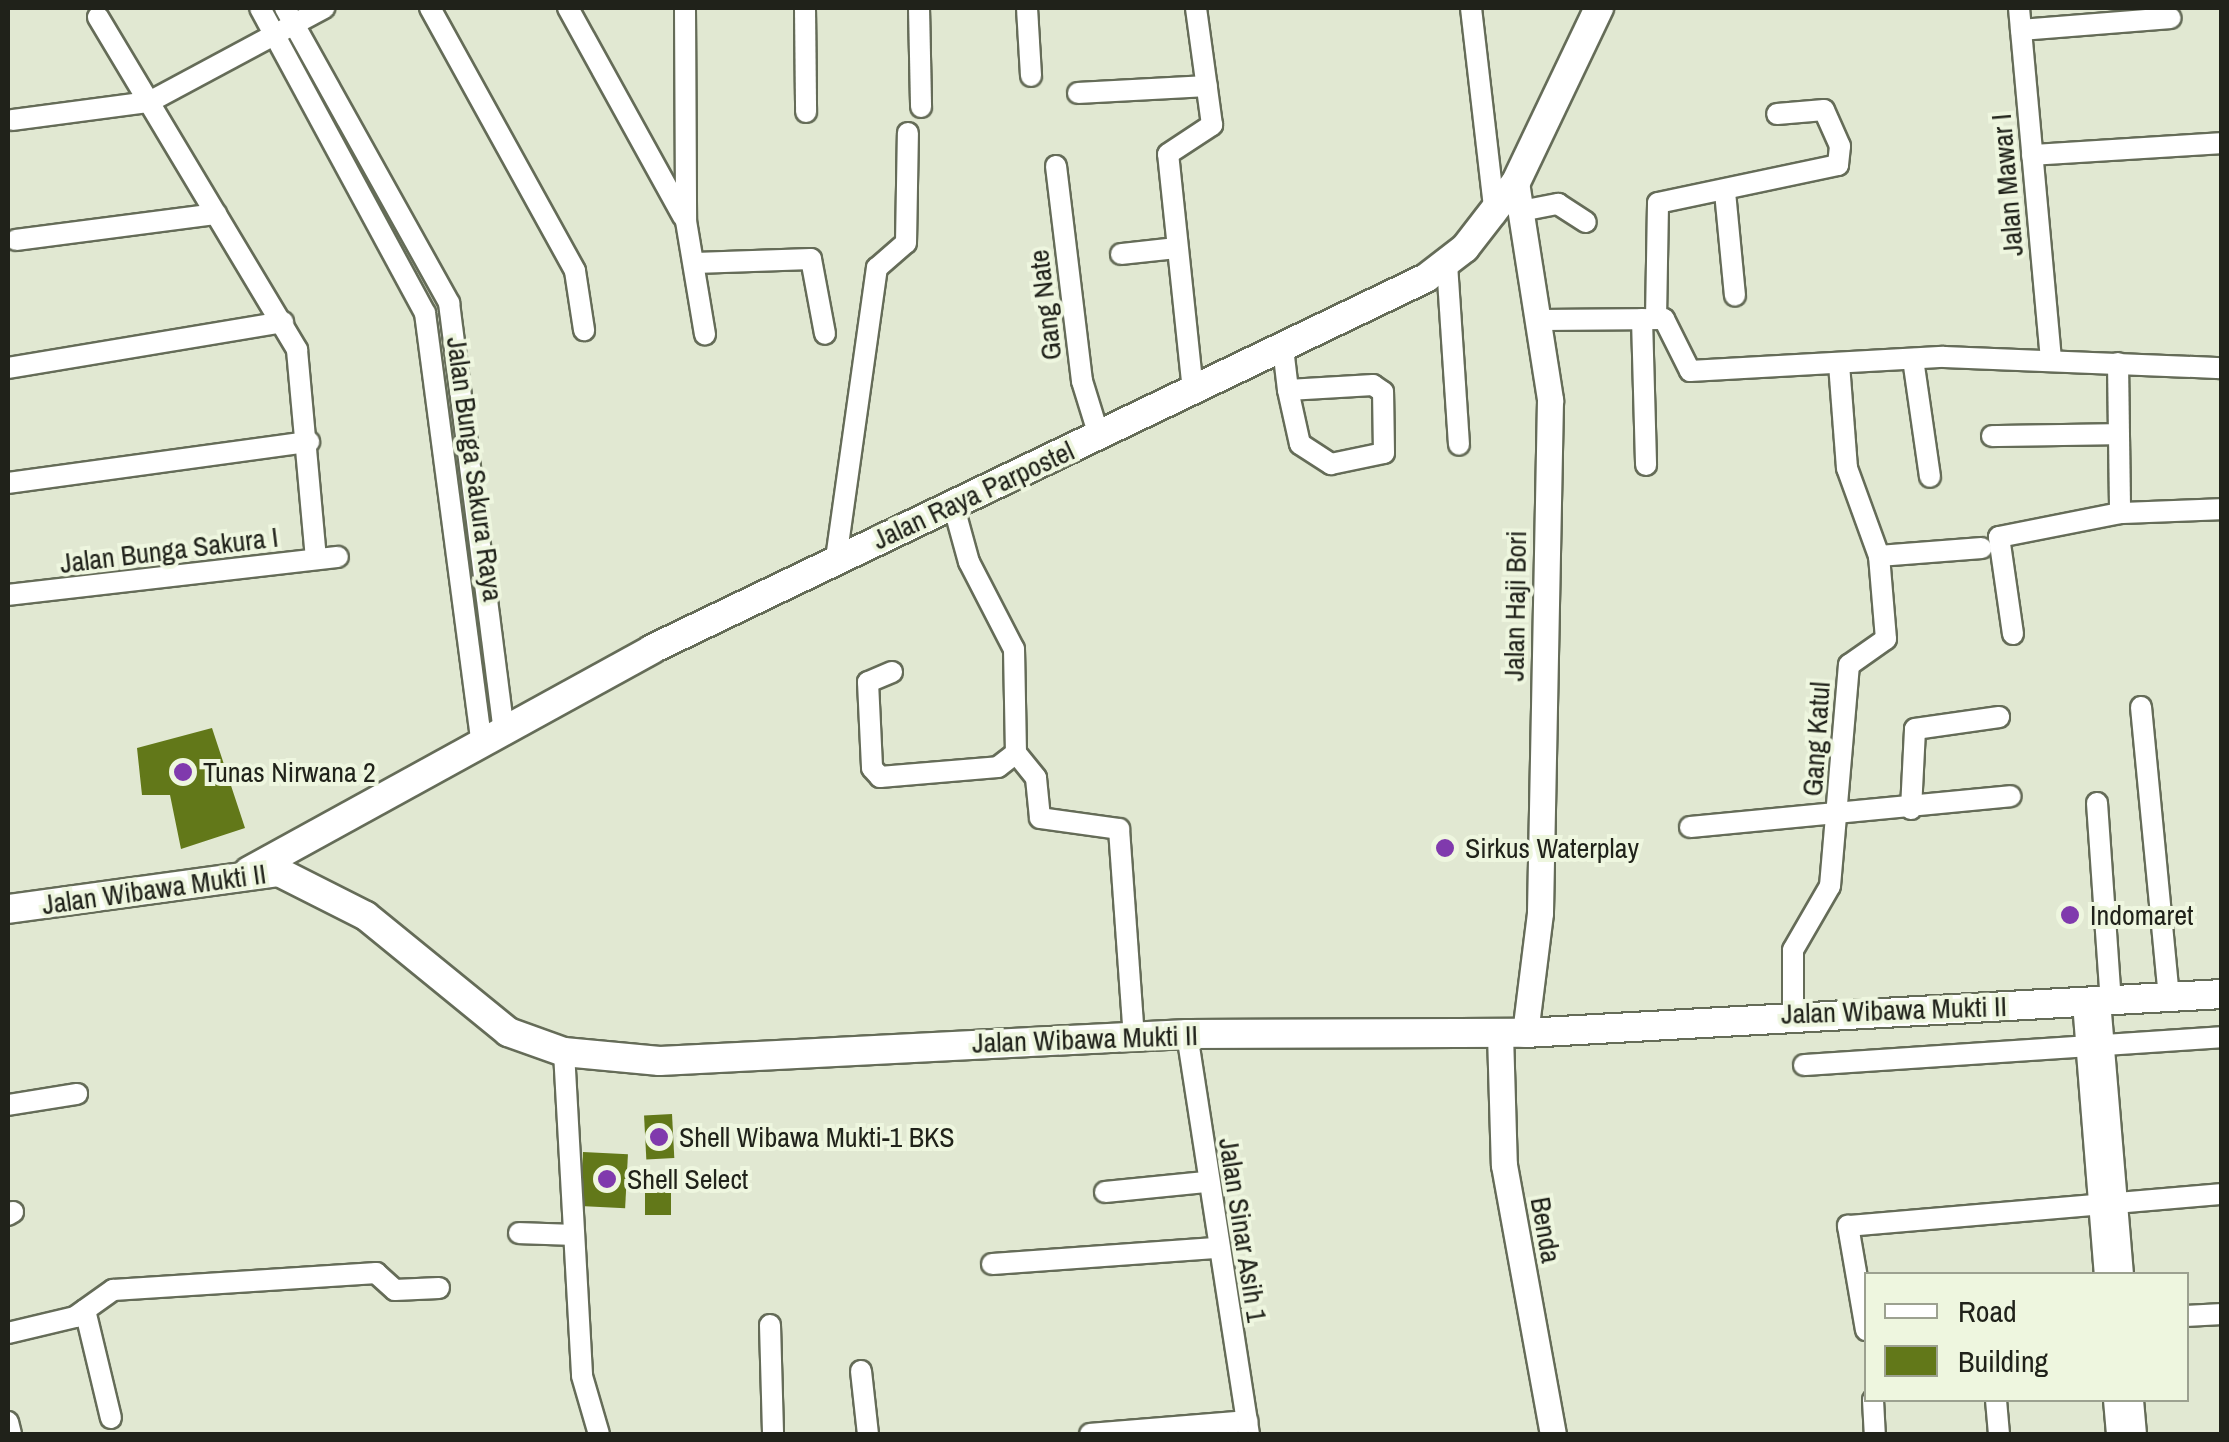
<!DOCTYPE html>
<style>
body{margin:0}
#map{position:relative;width:2229px;height:1442px;overflow:hidden;background:#e1e8d2;font-family:"Archivo Narrow",sans-serif}
div>[style]{position:absolute}
.building>*{inset:0;background:#627819;transform-origin:0 0}
.roads{filter:drop-shadow(2px 0 #656c58) drop-shadow(-2px 0 #656c58) drop-shadow(0 2px #656c58) drop-shadow(0 -2px #656c58)}
.minor>*{height:20px;margin:-10px;padding:0 10px;transform-origin:10px;border-radius:10px;background:#fff}
.tertiary>*{height:25px;margin:-12.5px;padding:0 12.5px;transform-origin:12.5px;border-radius:12.5px;background:#fff}
.secondary>*{height:28px;margin:-14px;padding:0 14px;transform-origin:14px;border-radius:14px;background:#fff}
.dots>*{width:28px;height:28px;translate:-50% -50%;box-sizing:border-box;border:5px solid #eef6df;border-radius:50%}
span{translate:-50% -50%;white-space:nowrap;text-align:center;line-height:1.15;-webkit-text-stroke:8px #eef6df;paint-order:stroke}
.street-label{font-size:28px;color:#20221a}
.poi-label{font-size:28px;color:#20221a}
.left{translate:0 -50%;text-align:left}
.frame{position:absolute;inset:0;border:10px solid #20221a;pointer-events:none}
.legend{position:absolute;left:1864px;top:1272px;width:325px;height:130px;box-sizing:border-box;background:#eef6df;border:2px solid #9ca190;margin:0;padding:12px 18px;list-style:none;font-size:30px;color:#20221a}
.legend li{display:flex;align-items:center;gap:20px;height:50px}
.legend b{width:50px;border:2px solid #9ca190}
</style>
<div id="map">
<div class="building">
<div style="clip-path:polygon(212px 728px,245px 828px,181px 849px,170px 795px,142px 795px,137px 748px)"></div>
<div style="left:672px;top:1114px;width:44px;height:28px;rotate:87deg"></div>
<div style="left:583px;top:1152px;width:45px;height:54px;rotate:3deg"></div>
<div style="left:645px;top:1191px;width:26px;height:24px"></div>
</div>
<div class="roads">
<div class="minor">
<div style="left:260px;top:8px;width:347px;rotate:61.6deg"></div>
<div style="left:425px;top:313px;width:430px;rotate:82.5deg"></div>
<div style="left:285px;top:8px;width:338px;rotate:60.9deg"></div>
<div style="left:449px;top:303px;width:426px;rotate:82.7deg"></div>
<div style="left:430px;top:8px;width:300px;rotate:61.1deg"></div>
<div style="left:575px;top:271px;width:60px;rotate:81.3deg"></div>
<div style="left:568px;top:8px;width:238px;rotate:61.1deg"></div>
<div style="left:685px;top:8px;width:213px;rotate:89.7deg"></div>
<div style="left:686px;top:221px;width:115px;rotate:80.5deg"></div>
<div style="left:805px;top:8px;width:104px;rotate:89.4deg"></div>
<div style="left:919px;top:8px;width:99px;rotate:88.8deg"></div>
<div style="left:1027px;top:8px;width:68px;rotate:86.6deg"></div>
<div style="left:1471px;top:8px;width:209px;rotate:83.4deg"></div>
<div style="left:2019px;top:8px;width:350px;rotate:84.8deg"></div>
<div style="left:98px;top:17px;width:388px;rotate:59.1deg"></div>
<div style="left:297px;top:350px;width:209px;rotate:84.8deg"></div>
<div style="left:2021px;top:30px;width:150px;rotate:-4.6deg"></div>
<div style="left:1078px;top:93px;width:129px;rotate:-3.1deg"></div>
<div style="left:12px;top:120px;width:138px;rotate:-7.5deg"></div>
<div style="left:149px;top:102px;width:199px;rotate:-28.2deg"></div>
<div style="left:2032px;top:155px;width:190px;rotate:-3.6deg"></div>
<div style="left:1056px;top:166px;width:217px;rotate:83.1deg"></div>
<div style="left:1082px;top:381px;width:58px;rotate:72.8deg"></div>
<div style="left:1725px;top:192px;width:104px;rotate:84.5deg"></div>
<div style="left:1521px;top:211px;width:38px;rotate:-11deg"></div>
<div style="left:1558px;top:204px;width:33px;rotate:33deg"></div>
<div style="left:16px;top:240px;width:202px;rotate:-7.4deg"></div>
<div style="left:1121px;top:254px;width:55px;rotate:-6.2deg"></div>
<div style="left:695px;top:263px;width:116px;rotate:-2deg"></div>
<div style="left:811px;top:259px;width:76px;rotate:79.4deg"></div>
<div style="left:1447px;top:264px;width:181px;rotate:86.2deg"></div>
<div style="left:1642px;top:319px;width:146px;rotate:88.4deg"></div>
<div style="left:1656px;top:319px;width:116px;rotate:-89deg"></div>
<div style="left:1658px;top:203px;width:184px;rotate:-11.9deg"></div>
<div style="left:1838px;top:165px;width:19px;rotate:-84deg"></div>
<div style="left:1840px;top:146px;width:39px;rotate:-114deg"></div>
<div style="left:1824px;top:110px;width:47px;rotate:175.1deg"></div>
<div style="left:1542px;top:320px;width:122px;rotate:-0.5deg"></div>
<div style="left:1664px;top:319px;width:58px;rotate:63.4deg"></div>
<div style="left:1690px;top:371px;width:254px;rotate:-3.2deg"></div>
<div style="left:1944px;top:357px;width:278px;rotate:2.3deg"></div>
<div style="left:1283px;top:348px;width:42px;rotate:83.2deg"></div>
<div style="left:1288px;top:390px;width:55px;rotate:77.5deg"></div>
<div style="left:1300px;top:444px;width:37px;rotate:33deg"></div>
<div style="left:1331px;top:464px;width:54px;rotate:-11.7deg"></div>
<div style="left:1384px;top:453px;width:61px;rotate:-90.9deg"></div>
<div style="left:1383px;top:392px;width:12px;rotate:-145deg"></div>
<div style="left:1373px;top:385px;width:85px;rotate:176.6deg"></div>
<div style="left:1913px;top:359px;width:119px;rotate:81.8deg"></div>
<div style="left:2118px;top:363px;width:150px;rotate:89.2deg"></div>
<div style="left:2120px;top:513px;width:102px;rotate:-2.2deg"></div>
<div style="left:8px;top:368px;width:279px;rotate:-9.5deg"></div>
<div style="left:1193px;top:391px;width:238px;rotate:-96deg"></div>
<div style="left:1168px;top:154px;width:53px;rotate:-33.4deg"></div>
<div style="left:1212px;top:125px;width:118px;rotate:-97.8deg"></div>
<div style="left:1992px;top:436px;width:125px;rotate:-0.9deg"></div>
<div style="left:8px;top:483px;width:304px;rotate:-7.8deg"></div>
<div style="left:953px;top:504px;width:60px;rotate:74.6deg"></div>
<div style="left:969px;top:562px;width:98px;rotate:62.7deg"></div>
<div style="left:1014px;top:649px;width:104px;rotate:88.9deg"></div>
<div style="left:1016px;top:753px;width:32px;rotate:51deg"></div>
<div style="left:1036px;top:778px;width:40px;rotate:84.3deg"></div>
<div style="left:1040px;top:818px;width:80px;rotate:7.9deg"></div>
<div style="left:1119px;top:829px;width:208px;rotate:85.9deg"></div>
<div style="left:1879px;top:556px;width:103px;rotate:-4.4deg"></div>
<div style="left:836px;top:559px;width:294px;rotate:-82deg"></div>
<div style="left:877px;top:268px;width:38px;rotate:-41deg"></div>
<div style="left:906px;top:243px;width:110px;rotate:-89deg"></div>
<div style="left:8px;top:595px;width:332px;rotate:-6.6deg"></div>
<div style="left:2013px;top:634px;width:98px;rotate:-98.2deg"></div>
<div style="left:1999px;top:537px;width:123px;rotate:-11.2deg"></div>
<div style="left:892px;top:672px;width:26px;rotate:157deg"></div>
<div style="left:868px;top:682px;width:86px;rotate:87.3deg"></div>
<div style="left:872px;top:768px;width:12px;rotate:48deg"></div>
<div style="left:880px;top:777px;width:118px;rotate:-4.8deg"></div>
<div style="left:998px;top:767px;width:23px;rotate:-38deg"></div>
<div style="left:2141px;top:707px;width:291px;rotate:84.5deg"></div>
<div style="left:2097px;top:803px;width:198px;rotate:86deg"></div>
<div style="left:1911px;top:809px;width:80px;rotate:-87.1deg"></div>
<div style="left:1915px;top:729px;width:85px;rotate:-8.1deg"></div>
<div style="left:1690px;top:827px;width:322px;rotate:-5.5deg"></div>
<div style="left:2100px;top:1001px;width:274px;rotate:85.2deg"></div>
<div style="left:2083px;top:1003px;width:272px;rotate:85.4deg"></div>
<div style="left:1793px;top:1013px;width:63px;rotate:-90deg"></div>
<div style="left:1793px;top:950px;width:74px;rotate:-60deg"></div>
<div style="left:1830px;top:886px;width:222px;rotate:-85.1deg"></div>
<div style="left:1849px;top:665px;width:45px;rotate:-35.1deg"></div>
<div style="left:1886px;top:639px;width:83px;rotate:-94.8deg"></div>
<div style="left:1879px;top:556px;width:94px;rotate:-110deg"></div>
<div style="left:1847px;top:468px;width:104px;rotate:-94.4deg"></div>
<div style="left:1187px;top:1034px;width:405px;rotate:81.2deg"></div>
<div style="left:564px;top:1052px;width:324px;rotate:86.8deg"></div>
<div style="left:582px;top:1376px;width:60px;rotate:73.7deg"></div>
<div style="left:1804px;top:1065px;width:419px;rotate:-3.8deg"></div>
<div style="left:8px;top:1105px;width:70px;rotate:-9.1deg"></div>
<div style="left:1105px;top:1192px;width:101px;rotate:-5.7deg"></div>
<div style="left:8px;top:1215px;width:6px;rotate:-31deg"></div>
<div style="left:519px;top:1233px;width:54px;rotate:2.1deg"></div>
<div style="left:992px;top:1264px;width:224px;rotate:-4.1deg"></div>
<div style="left:85px;top:1310px;width:111px;rotate:76.5deg"></div>
<div style="left:2186px;top:1316px;width:36px;rotate:-3deg"></div>
<div style="left:770px;top:1325px;width:109px;rotate:88.4deg"></div>
<div style="left:1866px;top:1330px;width:106px;rotate:-99.8deg"></div>
<div style="left:1848px;top:1226px;width:375px;rotate:-4.9deg"></div>
<div style="left:8px;top:1333px;width:69px;rotate:-13.4deg"></div>
<div style="left:75px;top:1317px;width:47px;rotate:-35.4deg"></div>
<div style="left:113px;top:1290px;width:264px;rotate:-3.7deg"></div>
<div style="left:376px;top:1273px;width:25px;rotate:42deg"></div>
<div style="left:395px;top:1290px;width:44px;rotate:-2.6deg"></div>
<div style="left:861px;top:1371px;width:63px;rotate:83.7deg"></div>
<div style="left:1873px;top:1400px;width:34px;rotate:87deg"></div>
<div style="left:1996px;top:1400px;width:34px;rotate:85deg"></div>
<div style="left:2114px;top:1400px;width:34px;rotate:85deg"></div>
<div style="left:2133px;top:1400px;width:34px;rotate:85deg"></div>
<div style="left:8px;top:1422px;width:12px;rotate:76deg"></div>
<div style="left:1090px;top:1434px;width:158px;rotate:-4.7deg"></div>
</div>
<div class="tertiary">
<div style="left:1516px;top:182px;width:221px;rotate:81.1deg"></div>
<div style="left:1550px;top:400px;width:513px;rotate:91.12deg"></div>
<div style="left:1540px;top:913px;width:121px;rotate:97.1deg"></div>
<div style="left:1500px;top:1034px;width:131px;rotate:88.3deg"></div>
<div style="left:1504px;top:1165px;width:273px;rotate:79.7deg"></div>
</div>
<div class="secondary">
<div style="left:249px;top:871px;width:460px;rotate:-28.8deg"></div>
<div style="left:652px;top:649px;width:858px;rotate:-25.61deg"></div>
<div style="left:1426px;top:278px;width:49px;rotate:-37.6deg"></div>
<div style="left:1465px;top:248px;width:83px;rotate:-52.3deg"></div>
<div style="left:1516px;top:182px;width:193px;rotate:-64.5deg"></div>
<div style="left:8px;top:909px;width:274px;rotate:-7.8deg"></div>
<div style="left:279px;top:872px;width:97px;rotate:26.8deg"></div>
<div style="left:366px;top:916px;width:183px;rotate:39.2deg"></div>
<div style="left:508px;top:1032px;width:59px;rotate:19.7deg"></div>
<div style="left:564px;top:1052px;width:96px;rotate:5.4deg"></div>
<div style="left:660px;top:1061px;width:528px;rotate:-2.93deg"></div>
<div style="left:1187px;top:1034px;width:338px;rotate:-0.2deg"></div>
<div style="left:1525px;top:1033px;width:698px;rotate:-3.2deg"></div>
</div>
</div>
<div class="dots">
<div style="left:183px;top:772px;background:#803aad"></div>
<div style="left:1445px;top:848px;background:#803aad"></div>
<div style="left:2070px;top:915px;background:#803aad"></div>
<div style="left:659px;top:1137px;background:#803aad"></div>
<div style="left:607px;top:1179px;background:#803aad"></div>
</div>
<div class="street-label">
<span style="left:2007px;top:185px;rotate:-95deg">Jalan Mawar I</span>
<span style="left:1045px;top:305px;rotate:-97deg">Gang Nate</span>
<span style="left:475px;top:469px;rotate:82deg">Jalan Bunga Sakura Raya</span>
<span style="left:973px;top:495px;rotate:-25deg">Jalan Raya Parpostel</span>
<span style="left:169px;top:550px;rotate:-7deg">Jalan Bunga Sakura I</span>
<span style="left:1515px;top:606px;rotate:-89deg">Jalan Haji Bori</span>
<span style="left:1816px;top:739px;rotate:-86deg">Gang Katul</span>
<span style="left:154px;top:889px;rotate:-8deg">Jalan Wibawa Mukti II</span>
<span style="left:1894px;top:1010px;rotate:-2deg">Jalan Wibawa Mukti II</span>
<span style="left:1085px;top:1039px;rotate:-2deg">Jalan Wibawa Mukti II</span>
<span style="left:1243px;top:1230px;rotate:81deg">Jalan Sinar Asih 1</span>
<span style="left:1546px;top:1230px;rotate:80deg">Benda</span>
</div>
<div class="poi-label">
<span class="left" style="left:203px;top:772px">Tunas Nirwana 2</span>
<span class="left" style="left:1465px;top:848px">Sirkus Waterplay</span>
<span class="left" style="left:2090px;top:915px">Indomaret</span>
<span class="left" style="left:679px;top:1137px">Shell Wibawa Mukti-1 BKS</span>
<span class="left" style="left:627px;top:1179px">Shell Select</span>
</div>
<div class="frame"></div>
<ul class="legend">
<li><b style="height:12px;background:#fff"></b>Road</li>
<li><b style="height:28px;background:#627819"></b>Building</li>
</ul>
</div>
